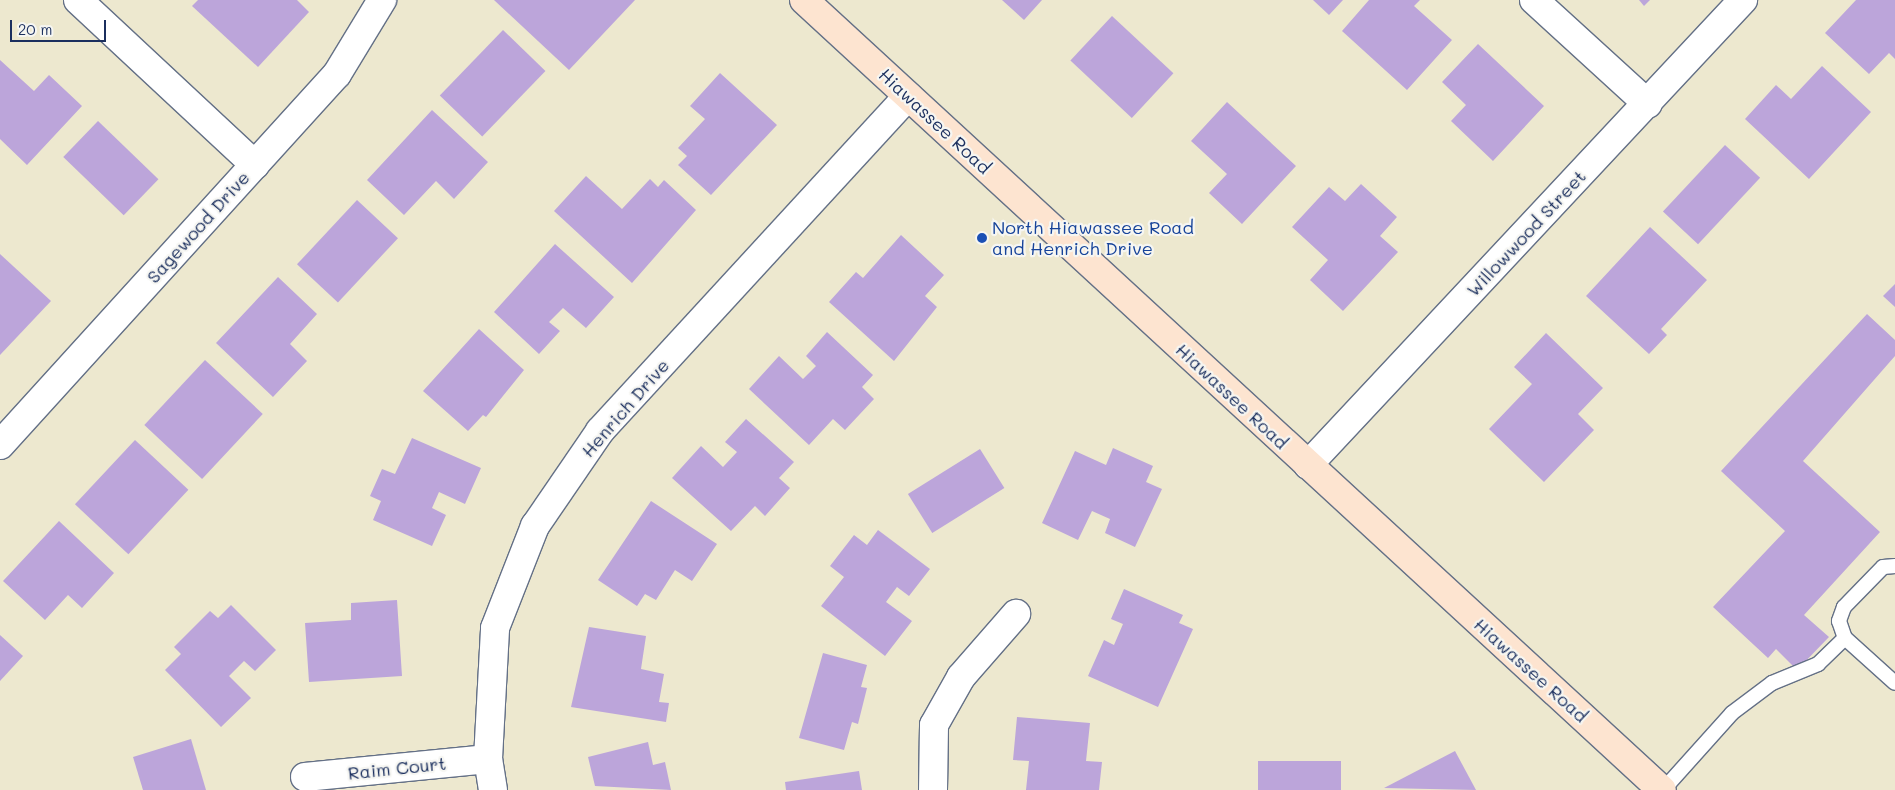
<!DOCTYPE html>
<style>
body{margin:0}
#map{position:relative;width:1895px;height:790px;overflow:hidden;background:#ede8cf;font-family:Mali,sans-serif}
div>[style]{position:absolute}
.building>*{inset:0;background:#bca5da;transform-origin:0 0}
.roads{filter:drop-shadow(1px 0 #647086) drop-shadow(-1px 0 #647086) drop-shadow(0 1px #647086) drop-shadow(0 -1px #647086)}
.lane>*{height:14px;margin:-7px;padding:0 7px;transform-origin:7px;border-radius:7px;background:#fff}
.street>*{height:28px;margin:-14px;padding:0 14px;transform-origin:14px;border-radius:14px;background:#fff}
.secondary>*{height:28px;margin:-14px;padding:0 14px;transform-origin:14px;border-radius:14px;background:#fde4d0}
.dots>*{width:14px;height:14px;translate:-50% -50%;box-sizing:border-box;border:2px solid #f6f6f2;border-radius:50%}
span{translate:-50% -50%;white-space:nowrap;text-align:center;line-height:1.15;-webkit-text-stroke:4.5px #f6f6f2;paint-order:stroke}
.street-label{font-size:18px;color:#1b2f5e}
.transit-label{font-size:18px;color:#164399}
.left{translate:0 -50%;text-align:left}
.scale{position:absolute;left:10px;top:20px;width:96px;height:22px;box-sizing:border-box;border:2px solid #1b2f5e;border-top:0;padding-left:6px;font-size:15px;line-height:18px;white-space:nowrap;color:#1b2f5e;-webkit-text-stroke:4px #f6f6f2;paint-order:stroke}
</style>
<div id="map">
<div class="building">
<div style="clip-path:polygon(198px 0,297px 0,309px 12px,258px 67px,192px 6px)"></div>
<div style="clip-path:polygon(494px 0,635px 0,569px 70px)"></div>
<div style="clip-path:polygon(1002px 0,1042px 0,1024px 20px)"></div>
<div style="clip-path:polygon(1313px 0,1343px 0,1329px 15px)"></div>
<div style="clip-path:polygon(1369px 0,1420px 0,1414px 6px,1452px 40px,1407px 90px,1342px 31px)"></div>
<div style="clip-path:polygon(1639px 0,1650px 0,1644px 6px)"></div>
<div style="clip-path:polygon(1856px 0,1895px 0,1895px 59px,1889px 53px,1869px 74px,1825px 33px)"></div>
<div style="left:1112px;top:16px;width:84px;height:61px;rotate:43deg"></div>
<div style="left:503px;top:30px;width:59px;height:91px;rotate:44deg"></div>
<div style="clip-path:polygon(1478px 44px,1544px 106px,1493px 161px,1451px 121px,1466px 105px,1442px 82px)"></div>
<div style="clip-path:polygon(0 60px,34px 91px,49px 75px,82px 106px,27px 165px,0 139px)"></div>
<div style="clip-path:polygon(1822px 66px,1871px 112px,1809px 179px,1745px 119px,1776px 85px,1791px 99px)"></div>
<div style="clip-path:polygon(720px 73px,777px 125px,711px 195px,678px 165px,687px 156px,678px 148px,705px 119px,690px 106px)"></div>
<div style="clip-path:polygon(1227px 102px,1296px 166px,1242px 224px,1209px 193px,1227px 174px,1191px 141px)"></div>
<div style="clip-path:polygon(432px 110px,488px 162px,454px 199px,436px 181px,404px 215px,367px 180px)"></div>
<div style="left:98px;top:121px;width:84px;height:50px;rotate:44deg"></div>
<div style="left:1725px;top:145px;width:48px;height:91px;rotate:43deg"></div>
<div style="clip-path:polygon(586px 176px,622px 209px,650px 179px,658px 187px,664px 180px,696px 210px,632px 283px,554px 211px)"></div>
<div style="clip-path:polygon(1361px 184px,1397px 217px,1380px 236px,1398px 252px,1343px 311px,1310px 280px,1328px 260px,1292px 227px,1329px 187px,1345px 201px)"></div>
<div style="left:357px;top:200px;width:56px;height:88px;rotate:43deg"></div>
<div style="clip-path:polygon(1650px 227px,1707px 280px,1661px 329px,1667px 335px,1649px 354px,1586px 296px)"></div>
<div style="clip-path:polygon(901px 235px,944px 275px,925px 296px,937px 307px,894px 361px,829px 302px,856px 272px,863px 278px)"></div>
<div style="clip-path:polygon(555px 244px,614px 297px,586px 328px,563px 308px,549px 322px,560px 331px,539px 354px,494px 312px)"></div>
<div style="clip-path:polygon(0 254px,51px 301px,0 355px)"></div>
<div style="clip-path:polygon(278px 277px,317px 314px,290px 344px,307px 361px,273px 397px,216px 343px)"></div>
<div style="clip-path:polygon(1895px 284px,1895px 307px,1883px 296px)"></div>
<div style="clip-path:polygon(1867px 314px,1895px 340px,1895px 356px,1803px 461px,1880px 532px,1804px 615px,1829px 637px,1797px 670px,1776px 649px,1768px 658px,1713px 607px,1785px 531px,1721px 471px)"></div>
<div style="clip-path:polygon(479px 329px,524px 370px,486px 417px,483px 415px,468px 431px,423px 391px)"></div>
<div style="clip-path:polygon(827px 332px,873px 375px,862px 387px,874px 399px,845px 430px,833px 419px,809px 445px,749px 389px,779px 356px,803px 379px,816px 366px,806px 356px)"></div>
<div style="clip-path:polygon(1546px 333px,1603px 388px,1578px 414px,1594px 430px,1544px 482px,1489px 429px,1532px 384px,1514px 367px)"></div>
<div style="left:205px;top:360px;width:79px;height:89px;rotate:43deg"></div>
<div style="clip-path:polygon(746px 419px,794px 462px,779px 478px,790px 488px,765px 516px,755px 506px,731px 531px,672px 478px,701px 446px,723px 467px,737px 452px,725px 442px)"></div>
<div style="clip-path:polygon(412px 438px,481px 468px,465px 504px,439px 492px,432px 508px,446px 515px,432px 546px,373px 520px,381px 501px,370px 496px,382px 469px,395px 474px)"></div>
<div style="left:135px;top:440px;width:73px;height:88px;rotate:43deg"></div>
<div style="clip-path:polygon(1113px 448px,1153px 466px,1146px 482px,1162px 489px,1135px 547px,1105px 533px,1110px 519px,1092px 511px,1078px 540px,1042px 523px,1075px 451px,1106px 465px)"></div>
<div style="left:980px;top:449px;width:46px;height:85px;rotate:58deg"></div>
<div style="clip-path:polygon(651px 501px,717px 544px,692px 581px,675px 570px,656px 600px,645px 594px,637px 606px,598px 580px)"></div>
<div style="clip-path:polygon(59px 521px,114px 573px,82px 608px,68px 595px,45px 620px,3px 581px)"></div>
<div style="clip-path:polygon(878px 530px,930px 569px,909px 596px,897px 587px,886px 602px,912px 621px,885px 656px,821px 606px,844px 577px,830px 566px,854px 535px,867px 545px)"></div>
<div style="clip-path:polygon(1124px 589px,1183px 615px,1179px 623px,1193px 629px,1158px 707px,1088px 676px,1104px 640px,1114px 645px,1123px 624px,1111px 619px)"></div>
<div style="clip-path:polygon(397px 600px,402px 676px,309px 682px,305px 623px,351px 620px,351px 603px)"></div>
<div style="clip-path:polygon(231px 605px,276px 650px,255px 671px,244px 661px,229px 676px,251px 698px,221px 727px,165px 670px,181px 654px,174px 647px,210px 611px,218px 618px)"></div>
<div style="clip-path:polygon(589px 627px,646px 636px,641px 669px,664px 674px,659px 702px,669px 703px,666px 722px,571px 707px)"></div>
<div style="clip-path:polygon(0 635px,23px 656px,0 681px)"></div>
<div style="clip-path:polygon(823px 653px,867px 665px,861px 687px,867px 688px,858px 724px,852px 722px,844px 750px,799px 738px)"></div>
<div style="clip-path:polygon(1017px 717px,1090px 723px,1086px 761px,1102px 762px,1099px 790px,1026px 790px,1029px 761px,1013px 760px)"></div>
<div style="clip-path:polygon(191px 739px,206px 790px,143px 790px,133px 757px)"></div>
<div style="clip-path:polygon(648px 742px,653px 765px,665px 762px,671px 790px,595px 786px,588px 757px)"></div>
<div style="clip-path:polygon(1455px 751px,1476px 790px,1384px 788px)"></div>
<div style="left:1258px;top:761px;width:83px;height:29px"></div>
<div style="clip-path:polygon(859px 771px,862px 790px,786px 790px,785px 782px)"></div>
</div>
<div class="roads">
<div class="lane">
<div style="left:1895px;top:566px;width:12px;rotate:175deg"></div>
<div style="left:1883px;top:567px;width:56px;rotate:134.3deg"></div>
<div style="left:1844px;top:607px;width:15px;rotate:110deg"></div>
<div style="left:1839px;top:621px;width:18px;rotate:71deg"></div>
<div style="left:1845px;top:638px;width:67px;rotate:42deg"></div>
<div style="left:1663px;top:790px;width:103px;rotate:-48.1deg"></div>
<div style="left:1732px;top:713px;width:50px;rotate:-36.9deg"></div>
<div style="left:1772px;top:683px;width:50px;rotate:-22.4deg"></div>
<div style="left:1818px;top:664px;width:37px;rotate:-44deg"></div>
</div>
<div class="street">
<div style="left:78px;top:0;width:242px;rotate:43deg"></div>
<div style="left:1534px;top:0;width:154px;rotate:42.4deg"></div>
<div style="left:0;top:445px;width:501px;rotate:-47.75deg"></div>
<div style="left:337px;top:74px;width:87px;rotate:-58.7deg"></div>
<div style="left:1308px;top:465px;width:637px;rotate:-46.91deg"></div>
<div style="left:305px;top:777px;width:184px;rotate:-5.6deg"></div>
<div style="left:493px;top:790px;width:31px;rotate:-99deg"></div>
<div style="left:488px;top:759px;width:131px;rotate:-86.9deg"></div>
<div style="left:495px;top:628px;width:110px;rotate:-68.6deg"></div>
<div style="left:535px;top:526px;width:115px;rotate:-55.6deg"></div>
<div style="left:600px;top:431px;width:455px;rotate:-47.4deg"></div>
<div style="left:933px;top:790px;width:65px;rotate:-89.1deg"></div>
<div style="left:934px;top:725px;width:55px;rotate:-60.6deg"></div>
<div style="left:961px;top:677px;width:84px;rotate:-48.9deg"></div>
</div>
<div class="secondary">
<div style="left:804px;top:0;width:1166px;rotate:42.64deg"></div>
</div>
</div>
<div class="dots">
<div style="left:982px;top:238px;background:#1a4fb4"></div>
</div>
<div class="street-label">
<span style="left:935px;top:121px;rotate:43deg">Hiawassee Road</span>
<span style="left:198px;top:227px;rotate:-48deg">Sagewood Drive</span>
<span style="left:1526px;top:233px;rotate:-47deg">Willowwood Street</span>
<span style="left:1232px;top:396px;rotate:43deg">Hiawassee Road</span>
<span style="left:625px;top:408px;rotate:-49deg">Henrich Drive</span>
<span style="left:1531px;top:670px;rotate:42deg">Hiawassee Road</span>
<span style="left:397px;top:768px;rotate:-6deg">Raim Court</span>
</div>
<div class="transit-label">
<span class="left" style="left:992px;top:238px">North Hiawassee Road<br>and Henrich Drive</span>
</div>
<div class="scale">20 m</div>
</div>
